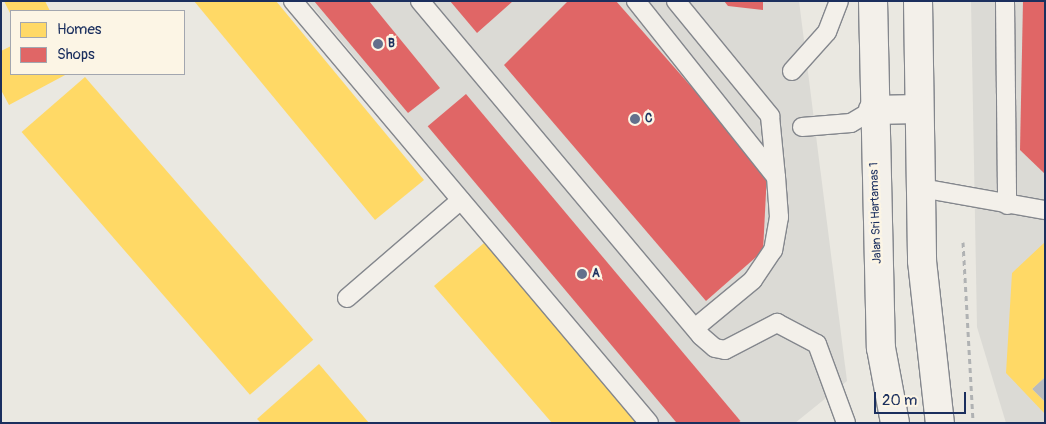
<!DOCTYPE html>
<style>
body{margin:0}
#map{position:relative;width:1046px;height:424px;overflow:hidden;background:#eae8e1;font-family:Pangolin,sans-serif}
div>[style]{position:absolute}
.built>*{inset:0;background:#dbdad5}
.water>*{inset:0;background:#b8babe}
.homes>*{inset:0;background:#ffd966;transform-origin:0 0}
.shops>*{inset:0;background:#e06666;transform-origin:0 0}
.path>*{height:3px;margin-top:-1.5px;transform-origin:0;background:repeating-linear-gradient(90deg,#b0b2b3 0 5px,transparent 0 9px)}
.roads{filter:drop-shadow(1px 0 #84878d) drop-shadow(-1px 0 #84878d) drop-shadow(0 1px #84878d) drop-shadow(0 -1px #84878d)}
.lane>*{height:18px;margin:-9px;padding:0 9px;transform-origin:9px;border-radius:9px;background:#f3f0ea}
.secondary>*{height:28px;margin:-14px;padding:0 14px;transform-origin:14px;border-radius:14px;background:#f3f0ea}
.dots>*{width:14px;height:14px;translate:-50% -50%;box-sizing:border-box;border:2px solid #fcf5e5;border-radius:50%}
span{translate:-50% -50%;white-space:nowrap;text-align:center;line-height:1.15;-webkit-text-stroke:5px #fcf5e5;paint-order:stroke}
.poi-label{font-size:12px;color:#1b2f5e;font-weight:700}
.left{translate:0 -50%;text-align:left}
.street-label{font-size:12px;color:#1b2f5e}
.frame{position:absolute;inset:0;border:2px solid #1b2f5e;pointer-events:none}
.legend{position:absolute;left:10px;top:10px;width:175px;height:65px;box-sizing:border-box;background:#fcf5e5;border:1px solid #a2a6af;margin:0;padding:6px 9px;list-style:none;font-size:15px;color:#1b2f5e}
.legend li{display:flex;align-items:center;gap:10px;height:25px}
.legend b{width:25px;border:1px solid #a2a6af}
.scale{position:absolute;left:874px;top:392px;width:92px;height:22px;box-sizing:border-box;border:2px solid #1b2f5e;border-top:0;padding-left:6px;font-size:15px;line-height:18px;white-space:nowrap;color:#1b2f5e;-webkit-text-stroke:4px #fcf5e5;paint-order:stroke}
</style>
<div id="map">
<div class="built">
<div style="clip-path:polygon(308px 1px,799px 1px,847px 381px,795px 423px,660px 423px)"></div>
<div style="clip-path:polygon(971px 1px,1045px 1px,1045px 423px,1006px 423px,977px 327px)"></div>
</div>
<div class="water">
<div style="clip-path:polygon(1045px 377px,1045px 402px,1032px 389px)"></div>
</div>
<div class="homes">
<div style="clip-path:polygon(4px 1px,45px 1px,50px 11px,11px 11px,11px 15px)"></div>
<div style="clip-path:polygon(194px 1px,276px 1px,424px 180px,375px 220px)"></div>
<div style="clip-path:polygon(11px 46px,11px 74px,67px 74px,9px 105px,1px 90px,1px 51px)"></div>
<div style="left:85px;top:77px;width:348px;height:84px;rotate:49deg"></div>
<div style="clip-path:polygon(1045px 242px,1045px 377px,1032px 389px,1045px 402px,1045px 414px,1006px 373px,1012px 273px)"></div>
<div style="clip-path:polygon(484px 243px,640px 423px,552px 423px,434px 286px)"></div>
<div style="clip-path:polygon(319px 364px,369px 423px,261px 423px,257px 419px)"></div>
</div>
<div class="shops">
<div style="clip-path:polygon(314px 1px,369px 1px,440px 88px,408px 113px)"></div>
<div style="clip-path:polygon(450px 1px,513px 1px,477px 33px)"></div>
<div style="clip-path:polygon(568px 1px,616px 1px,767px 173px,763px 251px,706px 301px,504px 65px)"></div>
<div style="clip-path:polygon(724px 1px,763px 1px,763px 10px,728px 6px)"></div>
<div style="clip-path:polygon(1023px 1px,1045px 1px,1045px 174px,1020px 150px)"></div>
<div style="left:466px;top:94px;width:427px;height:50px;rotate:50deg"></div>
</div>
<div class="path">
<div style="left:963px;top:242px;width:181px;rotate:86.8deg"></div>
</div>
<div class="roads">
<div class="lane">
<div style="left:293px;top:1px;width:552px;rotate:49.85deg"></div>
<div style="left:420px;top:1px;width:437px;rotate:50deg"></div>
<div style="left:701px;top:336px;width:18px;rotate:41deg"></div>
<div style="left:715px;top:348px;width:10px;rotate:11deg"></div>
<div style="left:725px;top:350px;width:59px;rotate:-27.4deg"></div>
<div style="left:777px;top:323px;width:45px;rotate:27.7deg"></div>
<div style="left:817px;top:344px;width:84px;rotate:69.8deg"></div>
<div style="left:636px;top:1px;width:225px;rotate:51.5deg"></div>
<div style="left:776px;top:177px;width:40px;rotate:85.7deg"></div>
<div style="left:779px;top:217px;width:34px;rotate:100deg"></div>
<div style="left:773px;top:250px;width:36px;rotate:124deg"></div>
<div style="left:753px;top:280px;width:75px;rotate:140.4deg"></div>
<div style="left:676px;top:1px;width:149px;rotate:50.7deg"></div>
<div style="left:770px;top:116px;width:61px;rotate:84.4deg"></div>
<div style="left:1005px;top:1px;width:204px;rotate:89.4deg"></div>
<div style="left:792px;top:71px;width:52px;rotate:-48.1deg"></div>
<div style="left:827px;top:32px;width:33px;rotate:-69deg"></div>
<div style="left:802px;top:127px;width:49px;rotate:-4.7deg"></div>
<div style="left:851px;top:123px;width:26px;rotate:-31deg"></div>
<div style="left:921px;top:188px;width:126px;rotate:10.1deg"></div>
<div style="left:347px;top:298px;width:150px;rotate:-40.7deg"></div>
</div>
<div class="secondary">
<div style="left:873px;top:1px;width:347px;rotate:88.7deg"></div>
<div style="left:881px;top:348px;width:76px;rotate:79.4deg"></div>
<div style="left:918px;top:1px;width:260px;rotate:89.1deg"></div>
<div style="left:922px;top:261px;width:163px;rotate:83.7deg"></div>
<div style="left:873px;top:110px;width:46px;rotate:-1.2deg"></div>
</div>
</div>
<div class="dots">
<div style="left:378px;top:44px;background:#63708c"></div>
<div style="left:635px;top:119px;background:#63708c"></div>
<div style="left:582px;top:274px;background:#63708c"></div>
</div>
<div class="poi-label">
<span class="left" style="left:388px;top:44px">B</span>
<span class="left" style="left:645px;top:119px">C</span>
<span class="left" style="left:592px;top:274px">A</span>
</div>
<div class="street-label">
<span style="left:876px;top:213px;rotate:-92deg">Jalan Sri Hartamas 1</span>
</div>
<div class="frame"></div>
<ul class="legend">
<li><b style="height:14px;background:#ffd966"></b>Homes</li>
<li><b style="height:14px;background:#e06666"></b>Shops</li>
</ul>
<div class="scale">20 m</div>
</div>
